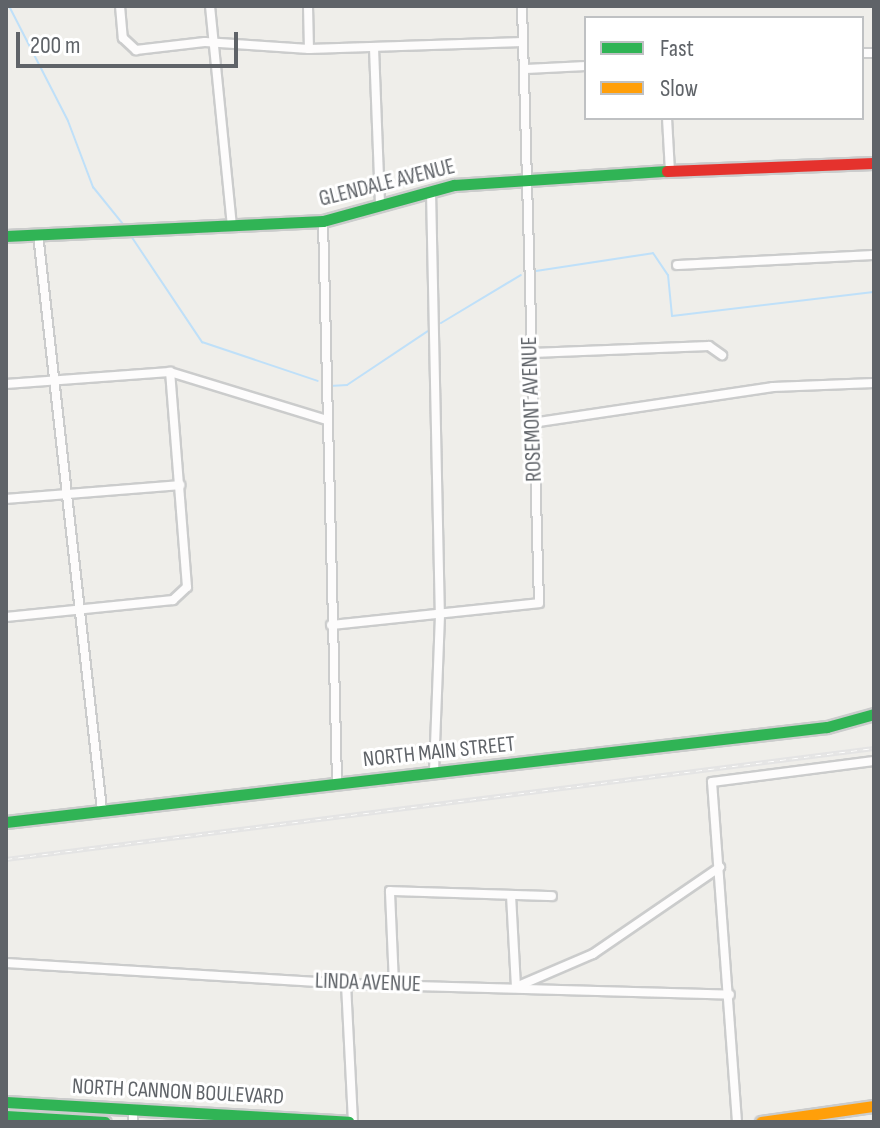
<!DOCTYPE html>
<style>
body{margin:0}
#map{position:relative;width:880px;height:1128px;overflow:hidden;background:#efeeea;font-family:"Sofia Sans Condensed",sans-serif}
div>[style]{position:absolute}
.stream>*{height:2px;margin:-1px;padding:0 1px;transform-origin:1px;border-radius:1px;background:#bfe0f9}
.roads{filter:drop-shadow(2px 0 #cbcccc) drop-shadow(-2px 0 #cbcccc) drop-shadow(0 2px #cbcccc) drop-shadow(0 -2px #cbcccc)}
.street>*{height:8px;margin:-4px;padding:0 4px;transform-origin:4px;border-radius:4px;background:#fdfcfc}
.fast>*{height:11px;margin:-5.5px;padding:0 5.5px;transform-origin:5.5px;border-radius:5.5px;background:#30b455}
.slow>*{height:11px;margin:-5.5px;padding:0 5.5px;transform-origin:5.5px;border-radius:5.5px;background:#ff9f0a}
.jam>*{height:11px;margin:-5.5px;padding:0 5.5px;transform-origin:5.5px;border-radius:5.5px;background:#e5322d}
.rail>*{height:5px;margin-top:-2.5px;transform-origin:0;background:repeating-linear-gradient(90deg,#fff 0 6px,#e4e4e4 0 12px);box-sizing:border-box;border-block:2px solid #e4e4e4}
span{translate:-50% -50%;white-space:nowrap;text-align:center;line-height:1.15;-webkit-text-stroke:6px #fff;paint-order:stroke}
.street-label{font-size:22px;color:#5f6368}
.frame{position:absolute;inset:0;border:8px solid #5f6368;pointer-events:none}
.legend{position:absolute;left:584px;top:16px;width:280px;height:104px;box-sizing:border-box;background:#fff;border:2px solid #bfc1c3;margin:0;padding:10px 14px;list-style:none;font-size:24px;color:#5f6368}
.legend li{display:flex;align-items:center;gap:16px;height:40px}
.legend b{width:40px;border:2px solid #bfc1c3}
.scale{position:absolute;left:16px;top:32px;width:222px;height:36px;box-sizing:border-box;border:4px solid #5f6368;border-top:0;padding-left:10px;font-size:24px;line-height:28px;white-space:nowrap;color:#5f6368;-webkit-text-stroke:6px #fff;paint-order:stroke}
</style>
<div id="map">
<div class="stream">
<div style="left:9px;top:6px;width:129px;rotate:62.8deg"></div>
<div style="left:68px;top:121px;width:71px;rotate:69.3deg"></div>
<div style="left:93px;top:187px;width:48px;rotate:51deg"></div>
<div style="left:131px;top:236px;width:128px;rotate:56.2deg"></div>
<div style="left:202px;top:342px;width:122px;rotate:18.6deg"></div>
<div style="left:536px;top:271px;width:118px;rotate:-8.7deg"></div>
<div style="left:653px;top:253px;width:27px;rotate:56deg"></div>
<div style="left:668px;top:275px;width:41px;rotate:84.4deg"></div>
<div style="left:672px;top:316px;width:203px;rotate:-6.8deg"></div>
<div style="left:441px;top:323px;width:93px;rotate:-31deg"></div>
<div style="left:330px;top:386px;width:17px;rotate:-3deg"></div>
<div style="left:347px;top:385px;width:97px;rotate:-33.7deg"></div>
</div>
<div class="roads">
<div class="street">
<div style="left:120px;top:6px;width:32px;rotate:85deg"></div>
<div style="left:123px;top:38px;width:18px;rotate:43deg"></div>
<div style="left:136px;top:50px;width:69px;rotate:-6.6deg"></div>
<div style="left:205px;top:42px;width:104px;rotate:3.9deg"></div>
<div style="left:309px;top:49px;width:214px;rotate:-1.9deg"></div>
<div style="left:210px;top:6px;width:221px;rotate:84.3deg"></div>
<div style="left:308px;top:6px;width:43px;rotate:88.7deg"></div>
<div style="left:374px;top:48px;width:154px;rotate:87.8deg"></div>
<div style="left:862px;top:53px;width:12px"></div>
<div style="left:526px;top:69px;width:60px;rotate:-2.9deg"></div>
<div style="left:667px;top:118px;width:53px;rotate:86.8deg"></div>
<div style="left:431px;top:191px;width:424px;rotate:88.8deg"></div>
<div style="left:440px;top:615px;width:158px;rotate:92.2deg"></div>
<div style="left:323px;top:221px;width:562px;rotate:88.57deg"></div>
<div style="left:38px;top:234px;width:580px;rotate:83.66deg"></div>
<div style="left:677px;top:265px;width:197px;rotate:-2.9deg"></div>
<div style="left:532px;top:353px;width:177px;rotate:-2.3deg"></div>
<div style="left:709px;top:346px;width:16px;rotate:35deg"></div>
<div style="left:6px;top:384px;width:164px;rotate:-4.2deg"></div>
<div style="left:170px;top:372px;width:161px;rotate:17deg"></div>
<div style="left:532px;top:423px;width:244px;rotate:-8.5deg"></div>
<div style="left:773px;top:387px;width:101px;rotate:-2.3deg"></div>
<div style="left:6px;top:499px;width:175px;rotate:-4.6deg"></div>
<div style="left:6px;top:617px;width:168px;rotate:-5.8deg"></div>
<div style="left:173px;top:600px;width:19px;rotate:-43deg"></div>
<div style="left:187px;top:587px;width:216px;rotate:-94.5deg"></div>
<div style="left:331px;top:625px;width:209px;rotate:-6deg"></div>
<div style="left:539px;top:603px;width:597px;rotate:-91.63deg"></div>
<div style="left:511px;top:895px;width:92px;rotate:86.9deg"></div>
<div style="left:516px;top:987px;width:84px;rotate:-23.2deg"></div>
<div style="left:593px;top:954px;width:154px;rotate:-34.4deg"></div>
<div style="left:6px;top:963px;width:341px;rotate:3.5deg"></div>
<div style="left:346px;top:984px;width:384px;rotate:1.6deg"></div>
<div style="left:346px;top:984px;width:138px;rotate:87.1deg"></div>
<div style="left:394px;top:984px;width:93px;rotate:-92.5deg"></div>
<div style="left:390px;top:891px;width:162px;rotate:1.8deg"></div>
<div style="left:133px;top:1109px;width:13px;rotate:90deg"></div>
<div style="left:737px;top:1122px;width:341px;rotate:-94.2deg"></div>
<div style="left:712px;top:782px;width:163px;rotate:-7.4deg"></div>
</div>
<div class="fast">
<div style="left:6px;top:236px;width:317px;rotate:-2.7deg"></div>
<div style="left:323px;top:221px;width:136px;rotate:-15.4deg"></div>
<div style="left:454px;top:185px;width:213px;rotate:-3.8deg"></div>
<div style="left:6px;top:822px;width:826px;rotate:-6.6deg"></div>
<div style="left:827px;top:727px;width:49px;rotate:-15.5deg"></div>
<div style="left:6px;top:1102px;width:343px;rotate:3.3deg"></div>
<div style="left:6px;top:1116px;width:99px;rotate:3.5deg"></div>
</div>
<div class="slow">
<div style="left:761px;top:1122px;width:114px;rotate:-8.1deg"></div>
</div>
<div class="jam">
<div style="left:667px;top:171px;width:207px;rotate:-2.2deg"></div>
</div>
</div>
<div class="rail">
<div style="left:6px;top:859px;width:875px;rotate:-7.29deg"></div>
</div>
<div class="street-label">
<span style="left:387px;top:183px;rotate:-14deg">GLENDALE AVENUE</span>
<span style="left:532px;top:409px;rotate:-92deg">ROSEMONT AVENUE</span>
<span style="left:439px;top:752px;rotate:-6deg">NORTH MAIN STREET</span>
<span style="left:368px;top:983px;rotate:2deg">LINDA AVENUE</span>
<span style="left:178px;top:1092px;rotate:3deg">NORTH CANNON BOULEVARD</span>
</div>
<div class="frame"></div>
<ul class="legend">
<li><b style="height:10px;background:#30b455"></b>Fast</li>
<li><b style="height:10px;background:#ff9f0a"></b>Slow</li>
</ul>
<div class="scale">200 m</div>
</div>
